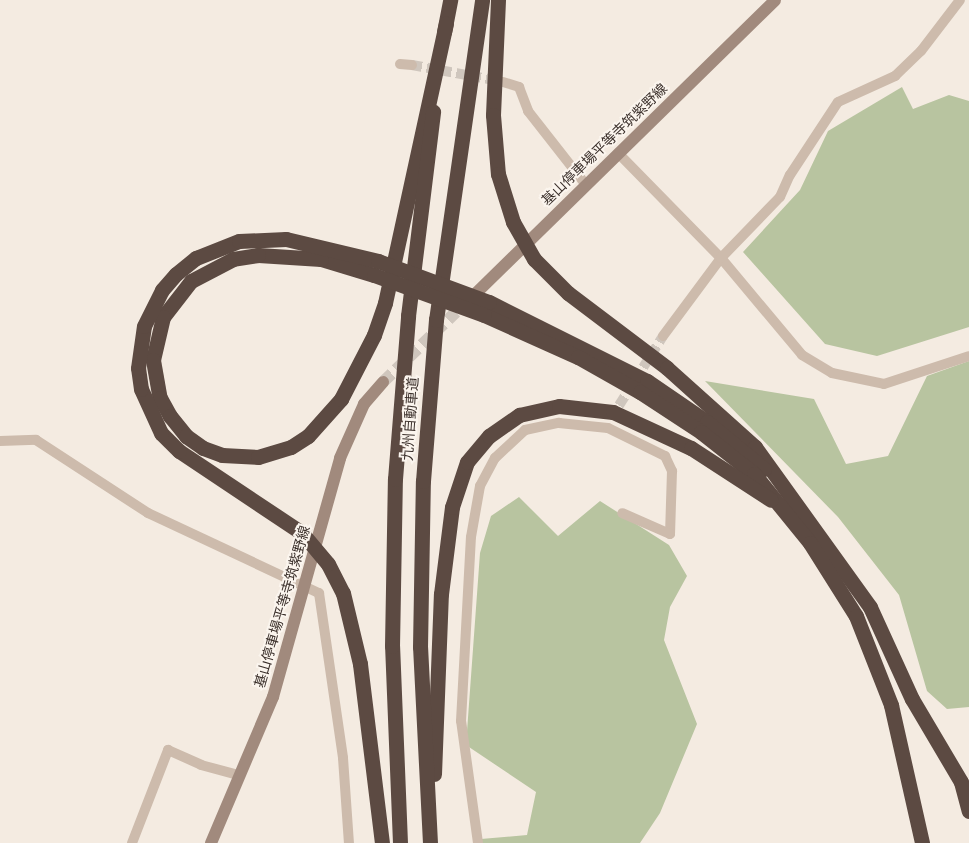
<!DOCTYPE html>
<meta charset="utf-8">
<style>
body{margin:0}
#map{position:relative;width:969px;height:843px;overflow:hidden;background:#f4ebe1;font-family:Karla,"Noto Sans JP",sans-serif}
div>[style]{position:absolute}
.green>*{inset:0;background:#b8c4a0}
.street-tunnel>*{height:10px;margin-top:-5px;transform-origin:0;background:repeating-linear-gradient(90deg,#cfc6bd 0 10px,transparent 0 15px)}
.secondary-tunnel>*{height:12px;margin-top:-6px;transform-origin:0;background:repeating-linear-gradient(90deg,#cfc6bd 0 12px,transparent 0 18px)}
.street>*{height:10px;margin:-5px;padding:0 5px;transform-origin:5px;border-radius:5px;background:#cdbbac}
.secondary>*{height:12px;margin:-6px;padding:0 6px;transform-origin:6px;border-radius:6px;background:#a18a7d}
.highway>*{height:15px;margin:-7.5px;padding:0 7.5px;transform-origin:7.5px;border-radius:7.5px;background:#5c4a42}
.highway-bridge>*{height:15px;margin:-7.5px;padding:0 7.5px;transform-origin:7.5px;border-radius:7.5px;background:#5c4a42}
span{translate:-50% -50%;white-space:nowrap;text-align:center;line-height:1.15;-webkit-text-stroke:4px #fbf5ee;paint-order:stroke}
.street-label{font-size:14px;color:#3b302b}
</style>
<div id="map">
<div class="green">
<div style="clip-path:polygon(902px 87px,913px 109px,949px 95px,969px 101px,969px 327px,877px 356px,825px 344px,743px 252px,800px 190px,828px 131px)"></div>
<div style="clip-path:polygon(969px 361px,969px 707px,947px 709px,927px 691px,899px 595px,838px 517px,705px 381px,814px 399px,846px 464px,888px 456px,927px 376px)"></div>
<div style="clip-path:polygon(519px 497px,558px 536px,600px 501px,669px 545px,687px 576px,670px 607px,664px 640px,697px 724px,660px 813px,640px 843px,481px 843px,481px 839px,527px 835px,536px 792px,466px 745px,480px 553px,491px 516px)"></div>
</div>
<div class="street-tunnel">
<div style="left:412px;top:65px;width:88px;rotate:10.4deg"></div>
<div style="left:611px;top:418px;width:97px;rotate:-57.6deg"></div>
</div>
<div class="secondary-tunnel">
<div style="left:383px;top:382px;width:101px;rotate:-43.8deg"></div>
</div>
<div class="street">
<div style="left:400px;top:64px;width:12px;rotate:5deg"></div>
<div style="left:503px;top:82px;width:17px;rotate:17deg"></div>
<div style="left:519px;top:87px;width:26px;rotate:69deg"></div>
<div style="left:528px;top:111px;width:94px;rotate:51.9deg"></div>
<div style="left:618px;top:153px;width:147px;rotate:45.6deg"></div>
<div style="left:721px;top:258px;width:126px;rotate:50.1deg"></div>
<div style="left:802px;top:355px;width:35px;rotate:31deg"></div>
<div style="left:832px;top:373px;width:53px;rotate:11.9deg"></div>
<div style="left:884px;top:384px;width:89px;rotate:-18.2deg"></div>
<div style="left:663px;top:336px;width:97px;rotate:-53.4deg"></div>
<div style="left:721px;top:258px;width:85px;rotate:-46deg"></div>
<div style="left:780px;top:197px;width:24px;rotate:-66deg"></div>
<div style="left:790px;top:175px;width:87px;rotate:-56.7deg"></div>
<div style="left:838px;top:102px;width:63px;rotate:-24.5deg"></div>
<div style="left:895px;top:76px;width:36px;rotate:-44deg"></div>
<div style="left:921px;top:51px;width:64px;rotate:-52.6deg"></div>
<div style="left:0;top:441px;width:36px;rotate:-2deg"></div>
<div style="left:36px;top:440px;width:134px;rotate:33.1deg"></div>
<div style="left:148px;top:513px;width:189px;rotate:25.1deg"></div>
<div style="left:319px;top:593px;width:167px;rotate:81.7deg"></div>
<div style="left:343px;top:758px;width:85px;rotate:86deg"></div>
<div style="left:132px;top:843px;width:100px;rotate:-68.8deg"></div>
<div style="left:168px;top:750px;width:36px;rotate:24deg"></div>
<div style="left:201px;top:765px;width:39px;rotate:15deg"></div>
<div style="left:478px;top:843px;width:123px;rotate:-97.9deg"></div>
<div style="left:461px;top:721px;width:184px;rotate:-86.9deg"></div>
<div style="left:471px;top:537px;width:52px;rotate:-80deg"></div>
<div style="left:480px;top:486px;width:32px;rotate:-62deg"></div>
<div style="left:495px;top:458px;width:41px;rotate:-43deg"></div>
<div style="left:525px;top:430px;width:35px;rotate:-12deg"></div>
<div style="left:559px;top:423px;width:49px;rotate:5.8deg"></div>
<div style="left:608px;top:428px;width:64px;rotate:26.2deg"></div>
<div style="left:665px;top:456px;width:17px;rotate:65deg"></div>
<div style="left:672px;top:471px;width:63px;rotate:91.8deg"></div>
<div style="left:670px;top:534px;width:52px;rotate:-156.4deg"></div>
</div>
<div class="secondary">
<div style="left:467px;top:302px;width:431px;rotate:-44.4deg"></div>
<div style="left:211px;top:843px;width:159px;rotate:-67deg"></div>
<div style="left:273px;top:697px;width:248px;rotate:-74.3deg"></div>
<div style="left:340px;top:458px;width:59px;rotate:-66deg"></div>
<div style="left:364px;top:404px;width:29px;rotate:-49deg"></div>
</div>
<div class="highway">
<div style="left:498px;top:0;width:115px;rotate:92.5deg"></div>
<div style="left:493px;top:115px;width:59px;rotate:85.2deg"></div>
<div style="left:498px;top:174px;width:50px;rotate:72.6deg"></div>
<div style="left:444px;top:32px;width:33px;rotate:-79deg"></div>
<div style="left:534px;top:259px;width:48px;rotate:45deg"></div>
<div style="left:568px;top:293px;width:124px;rotate:37.1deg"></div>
<div style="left:667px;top:368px;width:118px;rotate:41.9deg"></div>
<div style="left:755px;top:447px;width:197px;rotate:54.3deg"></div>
<div style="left:870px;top:607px;width:101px;rotate:65.5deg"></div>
<div style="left:912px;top:699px;width:96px;rotate:59.4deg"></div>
<div style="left:961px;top:782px;width:30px;rotate:75deg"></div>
<div style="left:374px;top:275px;width:55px;rotate:-163.2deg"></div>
<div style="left:321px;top:259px;width:63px;rotate:-176.4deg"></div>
<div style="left:258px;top:255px;width:25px;rotate:171deg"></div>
<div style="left:233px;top:259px;width:47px;rotate:152.4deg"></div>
<div style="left:191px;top:281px;width:46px;rotate:127.9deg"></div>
<div style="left:163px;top:317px;width:44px;rotate:103.1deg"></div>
<div style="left:153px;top:360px;width:39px;rotate:80deg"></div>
<div style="left:160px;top:398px;width:21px;rotate:61deg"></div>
<div style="left:170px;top:416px;width:26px;rotate:51deg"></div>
<div style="left:186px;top:436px;width:21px;rotate:35deg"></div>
<div style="left:203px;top:448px;width:20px;rotate:20deg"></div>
<div style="left:222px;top:455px;width:36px;rotate:3deg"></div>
<div style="left:258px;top:457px;width:34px;rotate:-17deg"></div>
<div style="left:291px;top:447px;width:20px;rotate:-33deg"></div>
<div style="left:308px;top:436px;width:50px;rotate:-48.3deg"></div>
<div style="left:341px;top:399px;width:72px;rotate:-62.7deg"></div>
<div style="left:374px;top:335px;width:34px;rotate:-71deg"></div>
<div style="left:385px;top:303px;width:286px;rotate:-77.7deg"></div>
<div style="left:489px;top:302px;width:177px;rotate:26.6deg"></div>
<div style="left:647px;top:381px;width:73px;rotate:34.3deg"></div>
<div style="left:707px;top:422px;width:74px;rotate:39.5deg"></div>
<div style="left:484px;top:315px;width:103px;rotate:24.1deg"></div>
<div style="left:578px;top:357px;width:71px;rotate:29.4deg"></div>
<div style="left:640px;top:392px;width:73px;rotate:33.3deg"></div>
<div style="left:701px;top:432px;width:68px;rotate:38.4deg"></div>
<div style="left:754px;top:474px;width:89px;rotate:50.9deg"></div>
<div style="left:810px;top:543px;width:86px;rotate:57.8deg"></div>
<div style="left:856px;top:616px;width:96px;rotate:68.5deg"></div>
<div style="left:891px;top:705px;width:141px;rotate:77.3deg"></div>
<div style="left:302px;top:533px;width:148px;rotate:-146.3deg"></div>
<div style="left:179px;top:451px;width:25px;rotate:-135deg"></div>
<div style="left:161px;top:433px;width:48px;rotate:-114.4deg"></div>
<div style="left:141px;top:389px;width:21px;rotate:-98deg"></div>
<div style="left:138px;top:368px;width:42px;rotate:-81.9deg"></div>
<div style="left:144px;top:326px;width:40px;rotate:-63.4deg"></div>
<div style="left:162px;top:290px;width:21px;rotate:-49deg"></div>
<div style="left:176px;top:274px;width:26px;rotate:-39deg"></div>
<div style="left:196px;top:258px;width:46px;rotate:-21.6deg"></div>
<div style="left:239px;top:241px;width:47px;rotate:-2.4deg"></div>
<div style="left:286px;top:239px;width:95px;rotate:13.4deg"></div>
<div style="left:328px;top:564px;width:33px;rotate:63deg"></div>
<div style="left:343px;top:593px;width:73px;rotate:76.5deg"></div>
<div style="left:360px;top:664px;width:180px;rotate:83deg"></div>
<div style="left:434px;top:774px;width:180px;rotate:-87.8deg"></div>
<div style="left:441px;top:594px;width:88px;rotate:-82.8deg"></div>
<div style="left:452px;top:507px;width:47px;rotate:-71.6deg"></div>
<div style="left:467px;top:462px;width:34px;rotate:-50deg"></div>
<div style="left:489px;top:436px;width:37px;rotate:-35deg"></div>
<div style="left:519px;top:415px;width:41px;rotate:-12.7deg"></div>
<div style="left:559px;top:406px;width:54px;rotate:6.3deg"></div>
<div style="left:613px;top:412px;width:86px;rotate:24.8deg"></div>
<div style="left:691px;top:448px;width:95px;rotate:33deg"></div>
<div style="left:400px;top:843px;width:197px;rotate:-92.3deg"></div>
<div style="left:392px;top:646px;width:167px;rotate:-89deg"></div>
<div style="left:395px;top:479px;width:164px;rotate:-85.4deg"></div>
<div style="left:408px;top:316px;width:206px;rotate:-83deg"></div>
<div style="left:430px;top:843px;width:196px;rotate:-92.9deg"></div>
<div style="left:420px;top:647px;width:166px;rotate:-89deg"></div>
<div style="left:423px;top:481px;width:162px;rotate:-85.4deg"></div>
<div style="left:436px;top:320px;width:323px;rotate:-81.8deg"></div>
</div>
<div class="highway-bridge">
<div style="left:513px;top:222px;width:43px;rotate:60.4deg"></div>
<div style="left:378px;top:261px;width:118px;rotate:20.3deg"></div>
<div style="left:374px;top:275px;width:117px;rotate:20deg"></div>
<div style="left:302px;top:533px;width:40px;rotate:50deg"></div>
</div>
<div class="street-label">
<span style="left:605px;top:145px;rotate:-44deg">基山停車場平等寺筑紫野線</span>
<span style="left:411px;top:419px;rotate:-86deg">九州自動車道</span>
<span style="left:283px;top:607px;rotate:-74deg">基山停車場平等寺筑紫野線</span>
</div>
</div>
